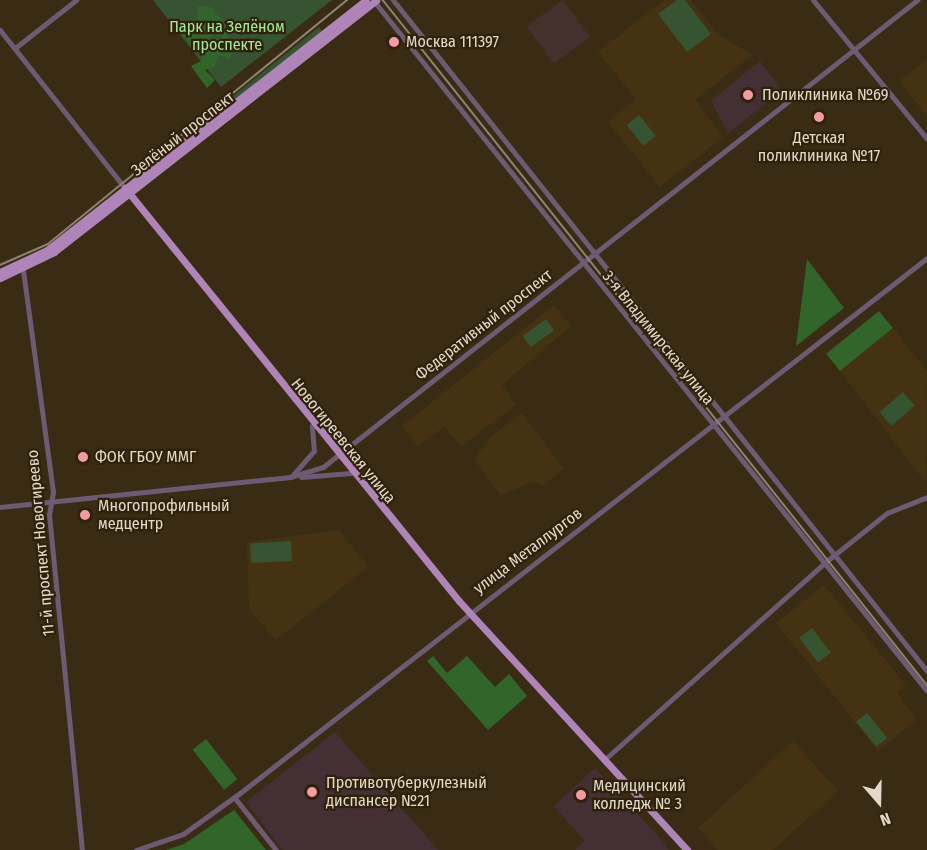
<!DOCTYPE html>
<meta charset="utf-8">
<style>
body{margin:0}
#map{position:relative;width:927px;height:850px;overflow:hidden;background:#3a2c14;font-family:"Fira Sans Condensed",sans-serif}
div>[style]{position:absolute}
.built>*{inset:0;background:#443213}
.industrial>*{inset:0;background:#44302d;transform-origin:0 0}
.medical>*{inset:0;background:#443034}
.green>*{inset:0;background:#365332;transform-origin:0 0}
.forest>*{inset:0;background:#32652a;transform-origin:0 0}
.minor>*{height:5px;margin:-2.5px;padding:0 2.5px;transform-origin:2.5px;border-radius:2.5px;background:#6f5a74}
.major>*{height:7px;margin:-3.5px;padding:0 3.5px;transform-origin:3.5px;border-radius:3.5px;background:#af84b9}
.tram>*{height:1.5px;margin:-0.75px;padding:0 0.75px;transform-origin:0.75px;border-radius:0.75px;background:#8e8370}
.dots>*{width:16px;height:16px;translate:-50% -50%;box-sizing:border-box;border:3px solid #30220a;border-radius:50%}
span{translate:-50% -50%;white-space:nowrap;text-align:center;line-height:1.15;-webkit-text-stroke:4.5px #30220a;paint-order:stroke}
.park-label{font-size:16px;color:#a2eb96}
.poi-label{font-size:16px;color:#e2d9cb}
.left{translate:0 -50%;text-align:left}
.street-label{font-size:16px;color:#e2d9cb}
.north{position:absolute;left:849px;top:772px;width:60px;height:60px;-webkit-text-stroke:4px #30220a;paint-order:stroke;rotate:160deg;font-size:16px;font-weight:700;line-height:24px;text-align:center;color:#e2d9cb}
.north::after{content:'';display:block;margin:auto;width:21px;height:27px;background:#e2d9cb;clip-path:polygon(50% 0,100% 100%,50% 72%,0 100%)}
</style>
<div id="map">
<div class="built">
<div style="clip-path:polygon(664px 0,691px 0,718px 34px,752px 55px,695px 100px,723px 137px,660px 187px,608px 122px,636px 99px,598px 52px)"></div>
<div style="clip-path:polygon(927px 59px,927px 116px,899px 81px)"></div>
<div style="clip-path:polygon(554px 305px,571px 326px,502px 385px,516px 405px,461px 446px,444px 427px,418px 446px,402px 426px)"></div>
<div style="clip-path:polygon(893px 328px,927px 371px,926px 483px,839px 370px)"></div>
<div style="clip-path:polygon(522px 413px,564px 469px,543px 485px,533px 481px,501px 496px,474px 459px,494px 434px)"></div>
<div style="clip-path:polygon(339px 530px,368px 567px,276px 640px,249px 610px,247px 542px)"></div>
<div style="clip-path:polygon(824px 585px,906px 685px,897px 693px,917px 719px,878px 751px,776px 623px)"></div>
<div style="clip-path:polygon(793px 741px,838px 791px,773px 850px,718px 850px,698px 828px)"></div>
</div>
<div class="industrial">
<div style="left:563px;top:0;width:46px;height:45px;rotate:54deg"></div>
</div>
<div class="medical">
<div style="clip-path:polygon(760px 61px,782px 91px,728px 133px,711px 101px)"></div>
<div style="clip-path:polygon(335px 732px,378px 782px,438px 850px,283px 850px,246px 802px)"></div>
<div style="clip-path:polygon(595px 768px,666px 845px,668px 850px,575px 850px,585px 841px,554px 806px)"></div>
</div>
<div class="green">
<div style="clip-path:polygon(153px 0,332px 0,221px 87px)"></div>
<div style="clip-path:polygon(677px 0,685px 0,711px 34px,687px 52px,658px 14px)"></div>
<div style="clip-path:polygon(319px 27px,322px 31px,133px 179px,193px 128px)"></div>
<div style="left:639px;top:115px;width:27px;height:16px;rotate:51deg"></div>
<div style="left:546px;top:319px;width:14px;height:29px;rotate:54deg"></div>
<div style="left:903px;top:392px;width:18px;height:31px;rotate:49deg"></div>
<div style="left:291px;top:541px;width:20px;height:41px;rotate:87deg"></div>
<div style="left:812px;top:628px;width:31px;height:16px;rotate:53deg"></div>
<div style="left:867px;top:713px;width:32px;height:14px;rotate:51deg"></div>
</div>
<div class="forest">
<div style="clip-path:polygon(197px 6px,211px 7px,224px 22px,218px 33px,194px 47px,180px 33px,187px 21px,198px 29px)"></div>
<div style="clip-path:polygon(225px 29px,233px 53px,229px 60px,219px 55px,215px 66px,205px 70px,215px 80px,207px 88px,191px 66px,201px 61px,207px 42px,221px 38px)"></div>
<div style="clip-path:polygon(807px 259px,844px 308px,796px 346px)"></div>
<div style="left:879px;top:311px;width:22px;height:68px;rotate:51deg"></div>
<div style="clip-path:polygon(433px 656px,447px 673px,467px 656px,495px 687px,509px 674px,527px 696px,488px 730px,427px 661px)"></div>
<div style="left:206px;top:739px;width:51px;height:17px;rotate:52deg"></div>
<div style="clip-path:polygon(234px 810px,266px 850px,166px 850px,184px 844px)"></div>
</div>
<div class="minor">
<div style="left:373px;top:0;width:886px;rotate:51.28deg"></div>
<div style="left:393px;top:0;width:858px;rotate:51.49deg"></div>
<div style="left:813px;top:0;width:180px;rotate:50.6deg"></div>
<div style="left:0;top:30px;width:201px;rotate:51.7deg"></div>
<div style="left:15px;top:48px;width:78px;rotate:-38.2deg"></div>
<div style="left:23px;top:270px;width:224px;rotate:82.3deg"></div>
<div style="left:53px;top:492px;width:22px;rotate:100deg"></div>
<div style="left:49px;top:514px;width:338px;rotate:84.4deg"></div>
<div style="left:292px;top:476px;width:33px;rotate:-49deg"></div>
<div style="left:314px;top:451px;width:25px;rotate:-95deg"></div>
<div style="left:301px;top:477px;width:50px;rotate:-4.6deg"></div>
<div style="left:0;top:507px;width:292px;rotate:-5.9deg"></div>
<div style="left:290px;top:477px;width:34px;rotate:-17deg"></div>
<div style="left:323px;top:467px;width:756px;rotate:-38.17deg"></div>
<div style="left:604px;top:760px;width:294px;rotate:-41.8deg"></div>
<div style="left:823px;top:564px;width:82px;rotate:-38.6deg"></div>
<div style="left:887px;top:513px;width:43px;rotate:-21.8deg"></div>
<div style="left:234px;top:797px;width:68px;rotate:51.6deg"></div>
<div style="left:136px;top:850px;width:50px;rotate:-18.8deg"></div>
<div style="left:183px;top:834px;width:70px;rotate:-35.7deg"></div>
<div style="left:240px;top:793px;width:871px;rotate:-37.91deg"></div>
</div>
<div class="major">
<div style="left:125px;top:188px;width:531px;rotate:51.04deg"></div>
<div style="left:459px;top:601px;width:338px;rotate:47.5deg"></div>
<div style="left:0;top:272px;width:52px;rotate:-25.1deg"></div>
<div style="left:47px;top:250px;width:405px;rotate:-38.1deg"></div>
<div style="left:0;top:278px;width:60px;rotate:-25.7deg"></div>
<div style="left:54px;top:252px;width:409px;rotate:-38deg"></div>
</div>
<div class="tram">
<div style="left:383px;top:0;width:875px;rotate:51.54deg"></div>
<div style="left:0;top:265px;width:52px;rotate:-23.6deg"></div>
<div style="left:48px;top:244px;width:386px;rotate:-39.2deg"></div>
</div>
<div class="dots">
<div style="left:394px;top:42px;background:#f49aa5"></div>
<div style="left:748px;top:95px;background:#f49aa5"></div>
<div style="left:819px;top:117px;background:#f49aa5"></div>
<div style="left:83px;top:457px;background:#f49aa5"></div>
<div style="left:85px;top:515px;background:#f49aa5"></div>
<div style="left:312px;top:792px;background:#f49aa5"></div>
<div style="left:581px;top:795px;background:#f49aa5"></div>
</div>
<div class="park-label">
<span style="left:227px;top:36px">Парк на Зелёном<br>проспекте</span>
</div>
<div class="poi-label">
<span class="left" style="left:406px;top:42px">Москва 111397</span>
<span class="left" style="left:762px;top:95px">Поликлиника №69</span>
<span style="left:819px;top:147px">Детская<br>поликлиника №17</span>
<span class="left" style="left:95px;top:457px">ФОК ГБОУ ММГ</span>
<span class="left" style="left:98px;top:515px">Многопрофильный<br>медцентр</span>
<span class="left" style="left:326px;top:792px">Противотуберкулезный<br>диспансер №21</span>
<span class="left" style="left:593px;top:795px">Медицинский<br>колледж № 3</span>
</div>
<div class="street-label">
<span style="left:183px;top:134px;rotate:-38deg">Зелёный проспект</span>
<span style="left:484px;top:325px;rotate:-38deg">Федеративный проспект</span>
<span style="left:658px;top:338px;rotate:51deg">3-я Владимирская улица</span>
<span style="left:343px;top:441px;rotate:51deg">Новогиреевская улица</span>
<span style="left:41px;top:543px;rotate:-95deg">11-й проспект Новогиреево</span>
<span style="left:528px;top:551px;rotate:-37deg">улица Металлургов</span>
</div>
<div class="north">N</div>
</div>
